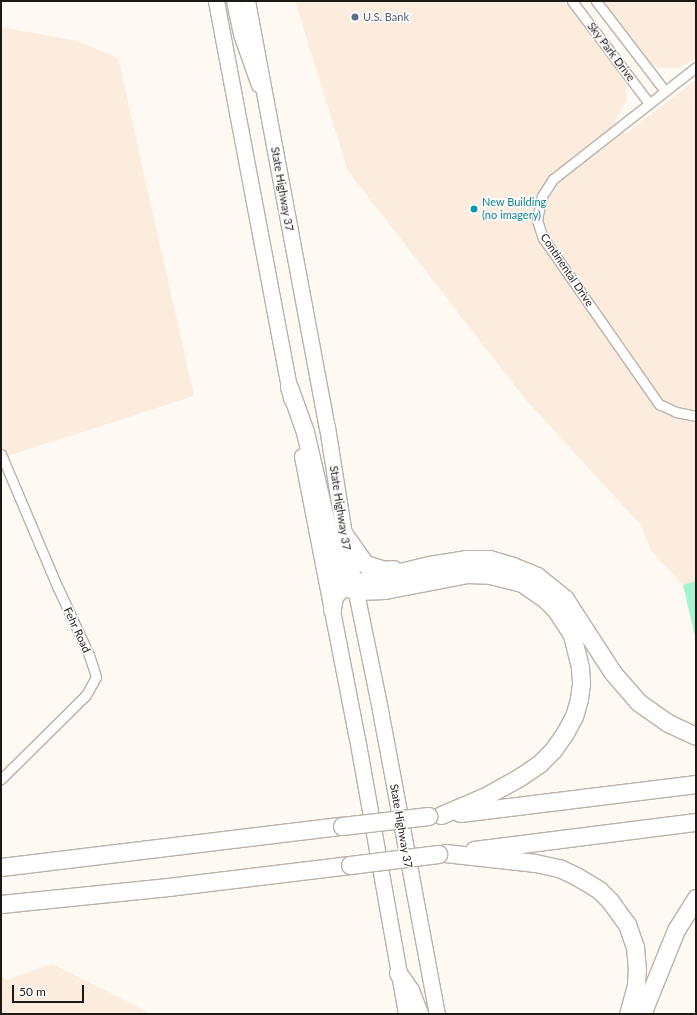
<!DOCTYPE html>
<style>
body{margin:0}
#map{position:relative;width:697px;height:1015px;overflow:hidden;background:#fef9f3;font-family:Lato,sans-serif}
div>[style]{position:absolute}
.built>*{inset:0;background:#fbecdd}
.green>*{inset:0;background:#a4f4ce}
.roads{filter:drop-shadow(1px 0 #bbb2a9) drop-shadow(-1px 0 #bbb2a9) drop-shadow(0 1px #bbb2a9) drop-shadow(0 -1px #bbb2a9)}
.street>*{height:9px;margin:-4.5px;padding:0 4.5px;transform-origin:4.5px;border-radius:4.5px;background:#fff}
.secondary>*{height:13px;margin:-6.5px;padding:0 6.5px;transform-origin:6.5px;border-radius:6.5px;background:#fff}
.primary>*{height:15px;margin:-7.5px;padding:0 7.5px;transform-origin:7.5px;border-radius:7.5px;background:#fff}
.highway>*{height:17px;margin:-8.5px;padding:0 8.5px;transform-origin:8.5px;border-radius:8.5px;background:#fff}
.bridges{filter:drop-shadow(1px 0 #bbb2a9) drop-shadow(-1px 0 #bbb2a9) drop-shadow(0 1px #bbb2a9) drop-shadow(0 -1px #bbb2a9)}
.highway-bridge>*{height:17px;margin:-8.5px;padding:0 8.5px;transform-origin:8.5px;border-radius:8.5px;background:#fff}
.dots>*{width:11px;height:11px;translate:-50% -50%;box-sizing:border-box;border:2px solid #fff;border-radius:50%}
span{translate:-50% -50%;white-space:nowrap;text-align:center;line-height:1.15;-webkit-text-stroke:3px #fff;paint-order:stroke}
.service-label{font-size:11px;color:#4e5e75}
.left{translate:0 -50%;text-align:left}
.street-label{font-size:11px;color:#1d1a16}
.culture-label{font-size:11px;color:#0d838f}
.frame{position:absolute;inset:0;border:2px solid #1d1a16;pointer-events:none}
.scale{position:absolute;left:12px;top:985px;width:72px;height:18px;box-sizing:border-box;border:2px solid #1d1a16;border-top:0;padding-left:5px;font-size:12px;line-height:14px;white-space:nowrap;color:#1d1a16;-webkit-text-stroke:3px #fff;paint-order:stroke}
</style>
<div id="map">
<div class="built">
<div style="clip-path:polygon(295px 1px,565px 1px,618px 70px,626px 86px,626px 101px,615px 121px,625px 134px,696px 80px,696px 581px,683px 585px,651px 551px,641px 525px,526px 400px,348px 171px)"></div>
<div style="clip-path:polygon(602px 1px,696px 1px,696px 58px,679px 68px,658px 68px,650px 64px)"></div>
<div style="clip-path:polygon(1px 27px,77px 41px,118px 58px,194px 396px,1px 458px)"></div>
<div style="clip-path:polygon(52px 964px,151px 1014px,1px 1014px,1px 974px,6px 980px)"></div>
</div>
<div class="green">
<div style="clip-path:polygon(696px 581px,696px 641px,683px 585px)"></div>
</div>
<div class="roads">
<div class="street">
<div style="left:572px;top:1px;width:128px;rotate:53deg"></div>
<div style="left:596px;top:1px;width:113px;rotate:52.5deg"></div>
<div style="left:696px;top:67px;width:182px;rotate:141.9deg"></div>
<div style="left:553px;top:179px;width:20px;rotate:123deg"></div>
<div style="left:542px;top:196px;width:25px;rotate:102deg"></div>
<div style="left:537px;top:220px;width:19px;rotate:72deg"></div>
<div style="left:543px;top:238px;width:203px;rotate:55.1deg"></div>
<div style="left:659px;top:404px;width:19px;rotate:25deg"></div>
<div style="left:676px;top:412px;width:20px;rotate:11deg"></div>
<div style="left:1px;top:454px;width:146px;rotate:67deg"></div>
<div style="left:58px;top:588px;width:74px;rotate:65.2deg"></div>
<div style="left:89px;top:655px;width:23px;rotate:72deg"></div>
<div style="left:96px;top:677px;width:21px;rotate:119deg"></div>
<div style="left:86px;top:695px;width:120px;rotate:135.3deg"></div>
</div>
<div class="secondary">
<div style="left:233px;top:1px;width:34px;rotate:78deg"></div>
<div style="left:240px;top:34px;width:54px;rotate:70.6deg"></div>
</div>
<div class="primary">
<div style="left:216px;top:1px;width:405px;rotate:79.3deg"></div>
<div style="left:247px;top:1px;width:433px;rotate:79.4deg"></div>
<div style="left:327px;top:427px;width:108px;rotate:81deg"></div>
<div style="left:344px;top:534px;width:180px;rotate:78.4deg"></div>
<div style="left:380px;top:710px;width:309px;rotate:79.4deg"></div>
<div style="left:302px;top:456px;width:287px;rotate:79deg"></div>
<div style="left:357px;top:738px;width:280px;rotate:79.9deg"></div>
</div>
<div class="highway">
<div style="left:289px;top:387px;width:48px;rotate:70.4deg"></div>
<div style="left:305px;top:432px;width:142px;rotate:76.9deg"></div>
<div style="left:337px;top:570px;width:9px;rotate:72deg"></div>
<div style="left:340px;top:579px;width:10px;rotate:53deg"></div>
<div style="left:346px;top:587px;width:10px;rotate:24deg"></div>
<div style="left:355px;top:591px;width:30px;rotate:-2deg"></div>
<div style="left:385px;top:590px;width:84px;rotate:-11deg"></div>
<div style="left:467px;top:574px;width:23px;rotate:2deg"></div>
<div style="left:490px;top:575px;width:33px;rotate:14deg"></div>
<div style="left:522px;top:583px;width:29px;rotate:35deg"></div>
<div style="left:546px;top:600px;width:14px;rotate:45deg"></div>
<div style="left:556px;top:610px;width:30px;rotate:57deg"></div>
<div style="left:572px;top:635px;width:34px;rotate:76deg"></div>
<div style="left:580px;top:668px;width:16px;rotate:86deg"></div>
<div style="left:581px;top:684px;width:15px;rotate:98deg"></div>
<div style="left:579px;top:699px;width:18px;rotate:106deg"></div>
<div style="left:574px;top:716px;width:19px;rotate:118deg"></div>
<div style="left:565px;top:733px;width:21px;rotate:125deg"></div>
<div style="left:553px;top:750px;width:20px;rotate:135deg"></div>
<div style="left:539px;top:764px;width:23px;rotate:146deg"></div>
<div style="left:520px;top:777px;width:37px;rotate:151deg"></div>
<div style="left:488px;top:795px;width:51px;rotate:156.9deg"></div>
<div style="left:344px;top:534px;width:37px;rotate:55deg"></div>
<div style="left:365px;top:564px;width:21px;rotate:17deg"></div>
<div style="left:385px;top:570px;width:8px;rotate:-7deg"></div>
<div style="left:332px;top:609px;width:13px;rotate:-81deg"></div>
<div style="left:334px;top:596px;width:10px;rotate:-45deg"></div>
<div style="left:341px;top:589px;width:14px;rotate:-25deg"></div>
<div style="left:354px;top:583px;width:77px;rotate:-13.5deg"></div>
<div style="left:429px;top:565px;width:37px;rotate:-9deg"></div>
<div style="left:466px;top:559px;width:23px"></div>
<div style="left:489px;top:559px;width:22px;rotate:16deg"></div>
<div style="left:510px;top:565px;width:29px;rotate:22deg"></div>
<div style="left:537px;top:576px;width:36px;rotate:39deg"></div>
<div style="left:565px;top:599px;width:88px;rotate:57deg"></div>
<div style="left:613px;top:673px;width:38px;rotate:49deg"></div>
<div style="left:638px;top:702px;width:37px;rotate:35deg"></div>
<div style="left:668px;top:723px;width:31px;rotate:25deg"></div>
<div style="left:460px;top:813px;width:238px;rotate:-7deg"></div>
<div style="left:474px;top:850px;width:224px;rotate:-7.2deg"></div>
<div style="left:445px;top:853px;width:91px;rotate:6.3deg"></div>
<div style="left:535px;top:863px;width:25px;rotate:12deg"></div>
<div style="left:559px;top:868px;width:19px;rotate:25deg"></div>
<div style="left:576px;top:876px;width:27px;rotate:31deg"></div>
<div style="left:599px;top:890px;width:16px;rotate:45deg"></div>
<div style="left:610px;top:901px;width:29px;rotate:54deg"></div>
<div style="left:627px;top:924px;width:24px;rotate:71deg"></div>
<div style="left:635px;top:947px;width:22px;rotate:85deg"></div>
<div style="left:637px;top:969px;width:16px;rotate:94deg"></div>
<div style="left:636px;top:985px;width:30px;rotate:105deg"></div>
<div style="left:1px;top:867px;width:343px;rotate:-6.9deg"></div>
<div style="left:1px;top:904px;width:168px;rotate:-5.8deg"></div>
<div style="left:168px;top:887px;width:183px;rotate:-6.9deg"></div>
<div style="left:398px;top:973px;width:21px;rotate:55deg"></div>
<div style="left:410px;top:990px;width:26px;rotate:69deg"></div>
<div style="left:642px;top:1014px;width:91px;rotate:-68deg"></div>
<div style="left:676px;top:930px;width:38px;rotate:-58deg"></div>
</div>
</div>
<div class="bridges">
<div class="highway-bridge">
<div style="left:342px;top:826px;width:87px;rotate:-6.6deg"></div>
<div style="left:350px;top:865px;width:89px;rotate:-7.1deg"></div>
</div>
</div>
<div class="dots">
<div style="left:355px;top:17px;background:#5c6f8a"></div>
<div style="left:474px;top:209px;background:#0f9aa8"></div>
</div>
<div class="service-label">
<span class="left" style="left:363px;top:17px">U.S. Bank</span>
</div>
<div class="street-label">
<span style="left:611px;top:52px;rotate:53deg">Sky Park Drive</span>
<span style="left:282px;top:189px;rotate:80deg">State Highway 37</span>
<span style="left:567px;top:270px;rotate:56deg">Continental Drive</span>
<span style="left:340px;top:508px;rotate:81deg">State Highway 37</span>
<span style="left:77px;top:630px;rotate:65deg">Fehr Road</span>
<span style="left:401px;top:826px;rotate:80deg">State Highway 37</span>
</div>
<div class="culture-label">
<span class="left" style="left:482px;top:209px">New Building<br>(no imagery)</span>
</div>
<div class="frame"></div>
<div class="scale">50 m</div>
</div>
